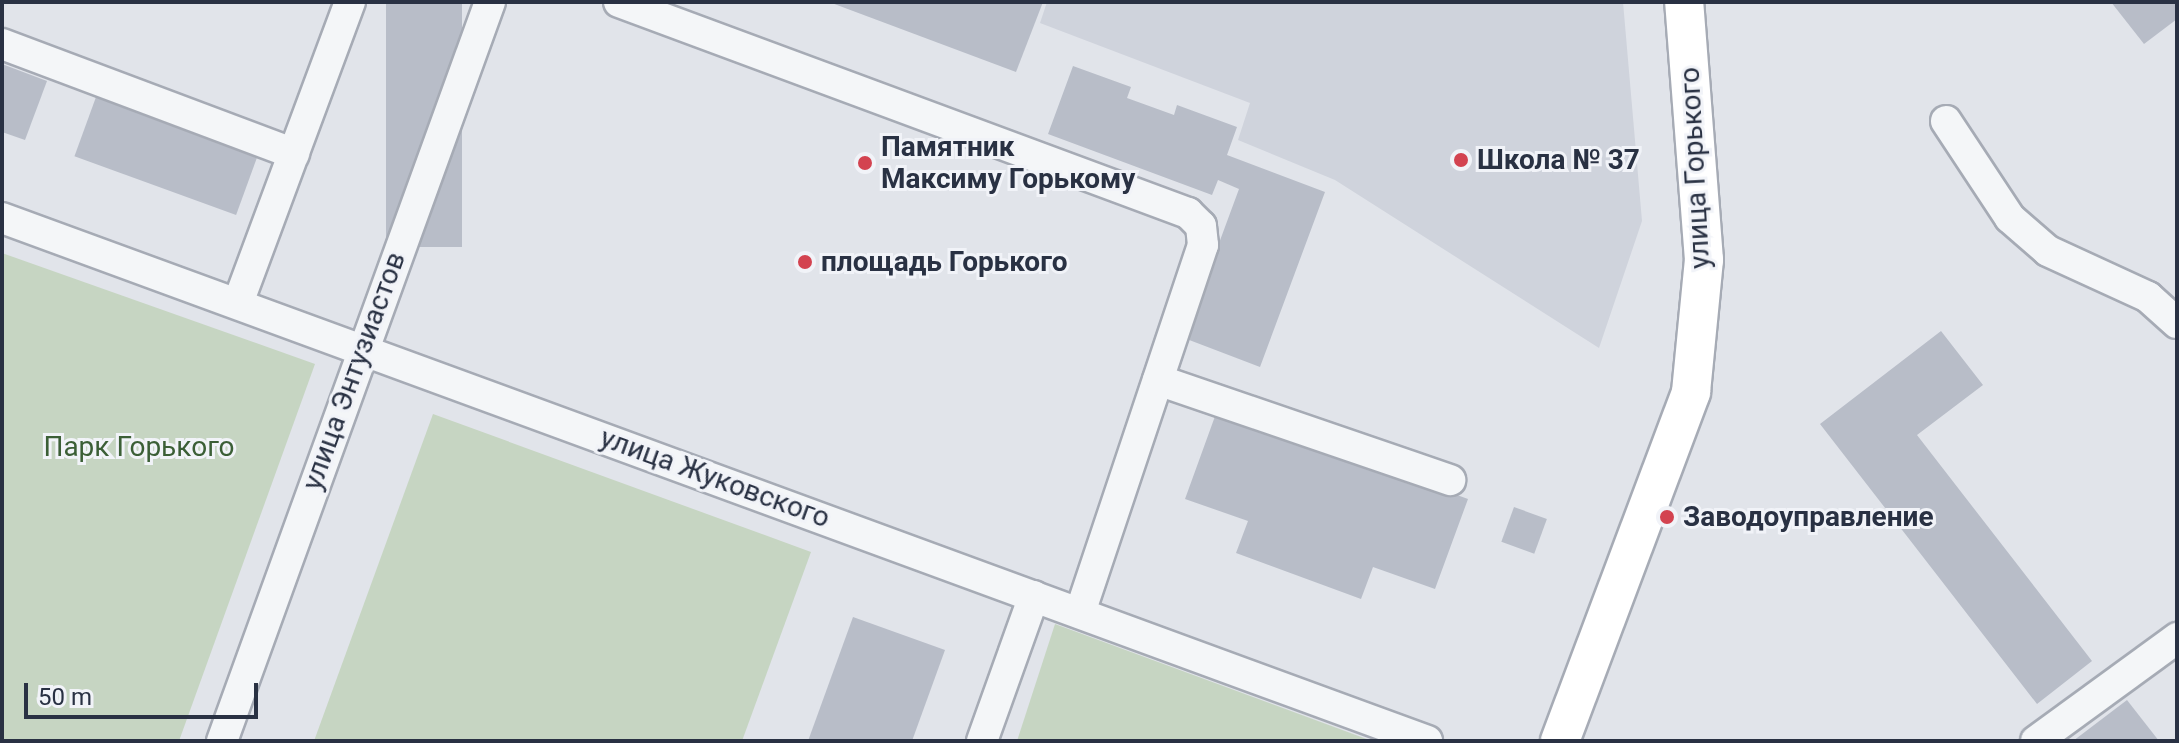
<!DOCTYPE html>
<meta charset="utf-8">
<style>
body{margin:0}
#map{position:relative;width:2179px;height:743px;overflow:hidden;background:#e1e4ea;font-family:Roboto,sans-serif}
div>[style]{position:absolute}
.built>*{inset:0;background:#cfd3dc}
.green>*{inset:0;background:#c6d5c2}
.building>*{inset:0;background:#b8bdc8;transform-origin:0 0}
.roads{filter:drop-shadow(2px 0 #a6abb5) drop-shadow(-2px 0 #a6abb5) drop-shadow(0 2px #a6abb5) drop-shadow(0 -2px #a6abb5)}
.minor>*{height:30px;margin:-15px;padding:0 15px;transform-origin:15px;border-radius:15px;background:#f4f6f8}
.major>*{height:38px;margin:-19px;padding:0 19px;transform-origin:19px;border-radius:19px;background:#fff}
.dots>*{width:22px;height:22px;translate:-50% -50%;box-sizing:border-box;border:4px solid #f1f3f8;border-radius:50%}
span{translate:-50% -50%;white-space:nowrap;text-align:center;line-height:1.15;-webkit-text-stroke:6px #f1f3f8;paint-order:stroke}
.poi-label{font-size:28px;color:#293143;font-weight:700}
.left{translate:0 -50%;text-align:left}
.street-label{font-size:28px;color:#293143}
.park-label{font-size:28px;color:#3b5f36}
.frame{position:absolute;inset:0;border:4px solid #293143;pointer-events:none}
.scale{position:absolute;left:24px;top:683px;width:234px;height:36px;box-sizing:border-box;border:4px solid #293143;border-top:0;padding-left:10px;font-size:24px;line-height:28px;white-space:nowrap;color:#293143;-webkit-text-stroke:6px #f1f3f8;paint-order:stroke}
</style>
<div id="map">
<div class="built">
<div style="clip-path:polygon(1047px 2px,1623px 2px,1642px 221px,1599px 348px,1335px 180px,1238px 140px,1250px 103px,1040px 23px)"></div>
</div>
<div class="green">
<div style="clip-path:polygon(2px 253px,315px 364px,179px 741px,2px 741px)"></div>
<div style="clip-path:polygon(433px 414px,811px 552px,742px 741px,314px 741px)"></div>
<div style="clip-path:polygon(1055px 624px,1372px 741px,1017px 741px)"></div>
</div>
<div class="building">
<div style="left:386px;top:2px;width:76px;height:245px"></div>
<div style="clip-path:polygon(829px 2px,1043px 2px,1016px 72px)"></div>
<div style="clip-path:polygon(2111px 2px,2177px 2px,2177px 19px,2144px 44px)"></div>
<div style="clip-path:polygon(2px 64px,47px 81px,25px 140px,2px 132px)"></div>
<div style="clip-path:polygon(1073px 66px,1131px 87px,1127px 98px,1174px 115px,1177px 105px,1237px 127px,1227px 155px,1325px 192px,1260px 367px,1184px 338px,1239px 189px,1218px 180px,1212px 195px,1048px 134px)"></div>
<div style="left:96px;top:97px;width:172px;height:63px;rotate:20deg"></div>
<div style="clip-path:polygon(1941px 331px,1983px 385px,1917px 435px,2092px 661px,2037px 704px,1820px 424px)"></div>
<div style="clip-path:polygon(1218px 408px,1468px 499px,1435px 589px,1373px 567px,1361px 599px,1236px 553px,1248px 521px,1185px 499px)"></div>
<div style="left:1514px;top:507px;width:35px;height:37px;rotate:20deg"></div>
<div style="clip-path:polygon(853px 617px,945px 650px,912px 741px,808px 741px)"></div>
<div style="clip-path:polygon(2127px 700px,2159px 741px,2073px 741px)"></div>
</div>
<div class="roads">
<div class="minor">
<div style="left:619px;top:2px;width:607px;rotate:20.35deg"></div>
<div style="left:1188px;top:213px;width:18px;rotate:45deg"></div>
<div style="left:1201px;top:226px;width:19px;rotate:84deg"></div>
<div style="left:1203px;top:245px;width:388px;rotate:108.5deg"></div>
<div style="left:2px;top:44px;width:312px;rotate:20.6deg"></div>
<div style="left:1946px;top:121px;width:116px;rotate:56.6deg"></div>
<div style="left:2010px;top:218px;width:50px;rotate:41deg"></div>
<div style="left:2048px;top:251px;width:110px;rotate:24.7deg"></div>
<div style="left:2148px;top:297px;width:39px;rotate:42deg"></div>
<div style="left:2px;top:218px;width:1518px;rotate:20.15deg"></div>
<div style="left:238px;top:303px;width:321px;rotate:-69.6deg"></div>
<div style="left:1158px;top:380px;width:309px;rotate:18.9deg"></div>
<div style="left:222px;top:741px;width:786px;rotate:-70.07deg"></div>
<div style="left:982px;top:741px;width:154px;rotate:-70.3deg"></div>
<div style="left:2036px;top:741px;width:175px;rotate:-36.1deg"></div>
</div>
<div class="major">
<div style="left:1560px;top:741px;width:373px;rotate:-69.4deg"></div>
<div style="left:1691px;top:392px;width:133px;rotate:-84.4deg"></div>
<div style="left:1704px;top:260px;width:259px;rotate:-94.4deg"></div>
</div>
</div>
<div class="dots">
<div style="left:1461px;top:160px;background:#d34350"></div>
<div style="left:865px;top:163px;background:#d34350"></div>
<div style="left:805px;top:262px;background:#d34350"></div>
<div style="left:1667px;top:517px;background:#d34350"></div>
</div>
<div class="poi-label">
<span class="left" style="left:881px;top:163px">Памятник<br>Максиму Горькому</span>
<span class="left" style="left:1477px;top:160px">Школа № 37</span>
<span class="left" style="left:821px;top:262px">площадь Горького</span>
<span class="left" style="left:1683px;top:517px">Заводоуправление</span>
</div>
<div class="street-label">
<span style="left:1695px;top:168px;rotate:-93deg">улица Горького</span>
<span style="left:354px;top:371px;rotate:-70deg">улица Энтузиастов</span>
<span style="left:715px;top:478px;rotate:20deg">улица Жуковского</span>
</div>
<div class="park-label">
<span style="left:139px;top:447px">Парк Горького</span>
</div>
<div class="frame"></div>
<div class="scale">50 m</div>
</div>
